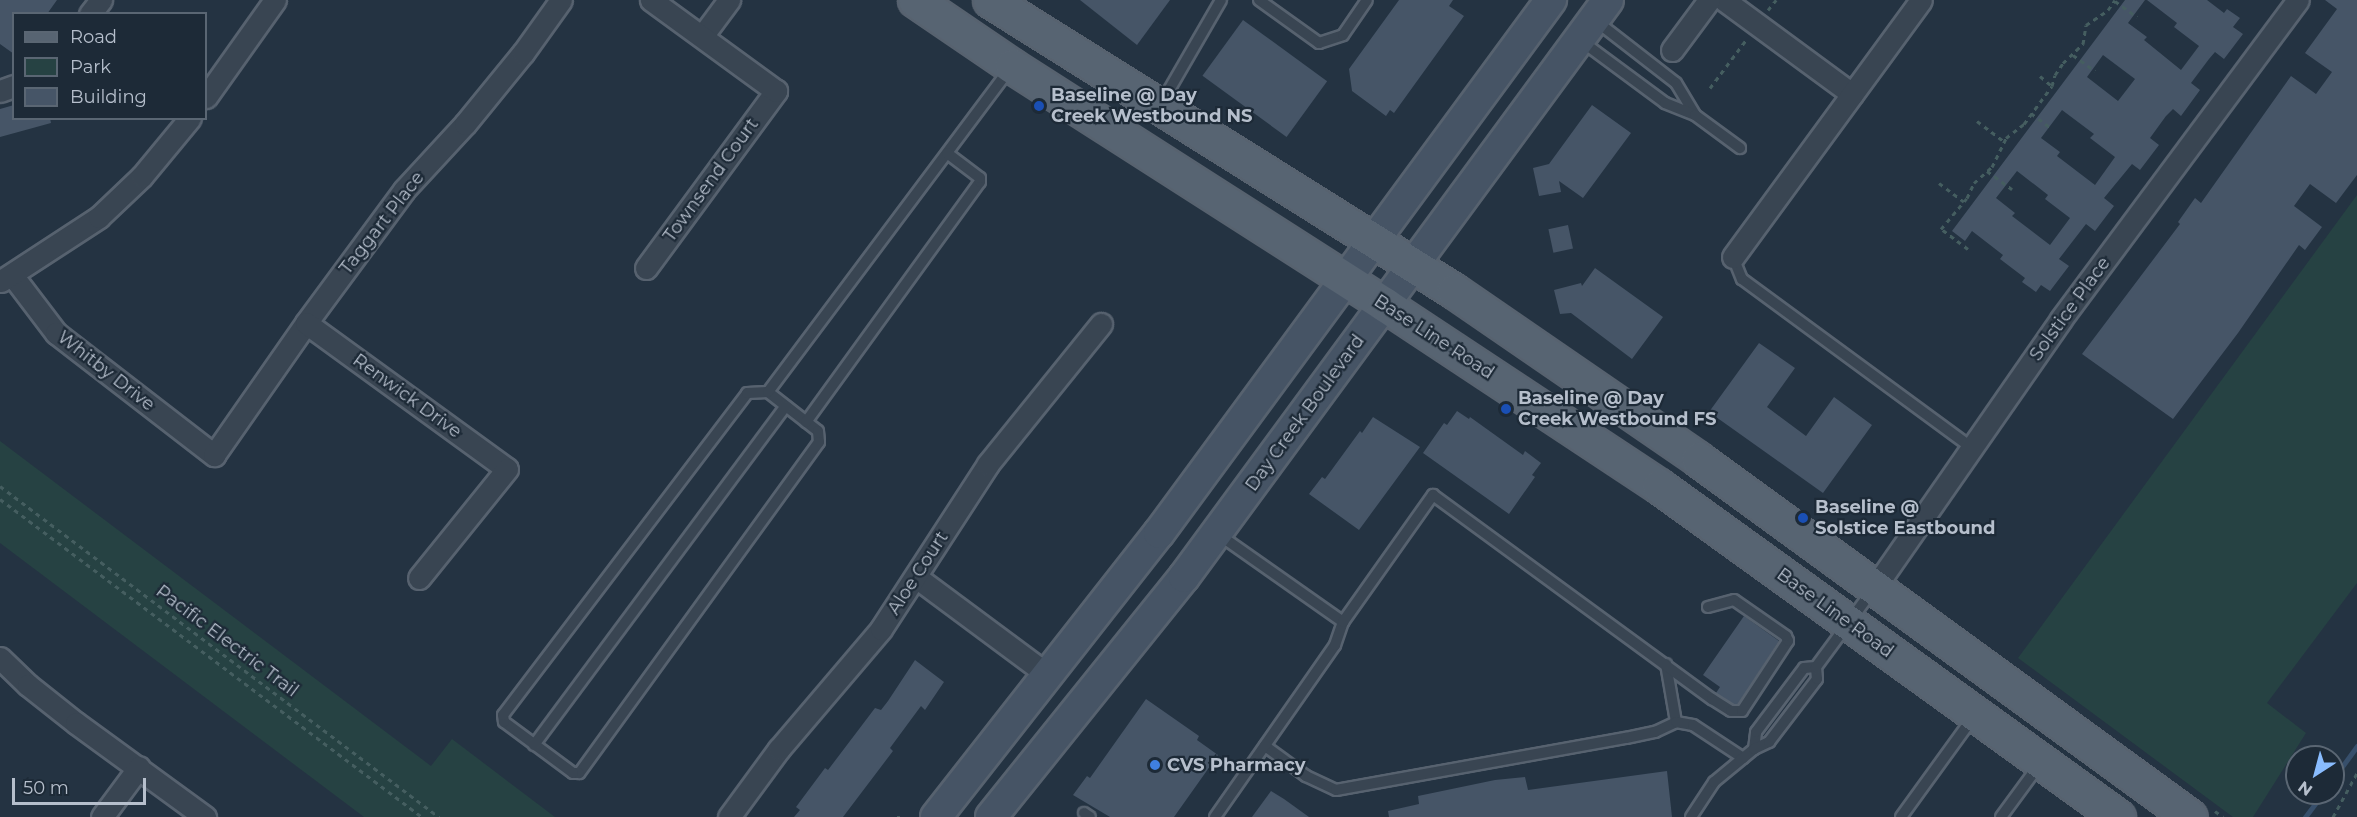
<!DOCTYPE html>
<style>
body{margin:0}
#map{position:relative;width:2357px;height:817px;overflow:hidden;background:#243342;font-family:Montserrat,sans-serif}
div>[style]{position:absolute}
.green>*{inset:0;background:#264243}
.stream>*{height:5px;margin:-2.5px;padding:0 2.5px;transform-origin:2.5px;border-radius:2.5px;background:#374f6b}
.building>*{inset:0;background:#465567;transform-origin:0 0}
.path>*{height:3px;margin-top:-1.5px;transform-origin:0;background:repeating-linear-gradient(90deg,#455e60 0 4.5px,transparent 0 9px)}
.roads{filter:drop-shadow(2px 0 #57626f) drop-shadow(-2px 0 #57626f) drop-shadow(0 2px #57626f) drop-shadow(0 -2px #57626f)}
.service>*{height:10px;margin:-5px;padding:0 5px;transform-origin:5px;border-radius:5px;background:#394552}
.minor>*{height:21px;margin:-10.5px;padding:0 10.5px;transform-origin:10.5px;border-radius:10.5px;background:#394552}
.secondary>*{height:30px;margin:-15px;padding:0 15px;transform-origin:15px;border-radius:15px;background:#465465}
.primary>*{height:33px;margin:-16.5px;padding:0 16.5px;transform-origin:16.5px;border-radius:16.5px;background:#576472}
.dots>*{width:16px;height:16px;translate:-50% -50%;box-sizing:border-box;border:3px solid #1d2a37;border-radius:50%}
span{translate:-50% -50%;white-space:nowrap;text-align:center;line-height:1.15;-webkit-text-stroke:4.5px #1d2a37;paint-order:stroke}
.poi-label{font-size:18px;color:#b6bfcc;font-weight:700}
.left{translate:0 -50%;text-align:left}
.street-label{font-size:18px;color:#b6bfcc}
.legend{position:absolute;left:12px;top:12px;width:195px;height:108px;box-sizing:border-box;background:#1d2a37;border:2px solid #5a6673;margin:0;padding:8px 10px;list-style:none;font-size:18px;color:#b6bfcc}
.legend li{display:flex;align-items:center;gap:12px;height:30px}
.legend b{width:30px;border:2px solid #5a6673}
.north{position:absolute;left:2285px;top:745px;width:60px;height:60px;box-sizing:border-box;background:#1d2a37;border:2px solid #5a6673;border-radius:50%;rotate:216deg;font-size:16px;font-weight:700;line-height:24px;text-align:center;color:#b6bfcc}
.north::after{content:'';display:block;margin:auto;width:21px;height:27px;background:#89bcfe;clip-path:polygon(50% 0,100% 100%,50% 72%,0 100%)}
.scale{position:absolute;left:12px;top:778px;width:134px;height:27px;box-sizing:border-box;border:3px solid #b6bfcc;border-top:0;padding-left:8px;font-size:18px;line-height:21px;white-space:nowrap;color:#b6bfcc;-webkit-text-stroke:4px #1d2a37;paint-order:stroke}
</style>
<div id="map">
<div class="green">
<div style="clip-path:polygon(2357px 195px,2357px 583px,2267px 703px,2306px 733px,2253px 817px,2233px 817px,2018px 658px)"></div>
<div style="clip-path:polygon(0 441px,431px 766px,452px 739px,555px 817px,364px 817px,0 543px)"></div>
</div>
<div class="stream">
<div style="left:2333px;top:779px;width:41px;rotate:-54deg"></div>
<div style="left:2305px;top:817px;width:30px;rotate:-53deg"></div>
</div>
<div class="building">
<div style="clip-path:polygon(0 0,57px 0,47px 14px,14px 14px,14px 54px,0 44px)"></div>
<div style="clip-path:polygon(1080px 0,1170px 0,1137px 45px)"></div>
<div style="clip-path:polygon(1399px 0,1453px 0,1449px 6px,1464px 16px,1394px 113px,1390px 110px,1386px 116px,1352px 91px,1349px 69px)"></div>
<div style="clip-path:polygon(evenodd,2125px 0,2145px 0,2128px 23px,2147px 37px,2144px 40px,2181px 70px,2199px 46px,2174px 27px,2177px 23px,2147px 0,2207px 0,2224px 13px,2227px 9px,2240px 18px,2233px 27px,2243px 34px,2224px 59px,2215px 52px,2209px 59px,2191px 83px,2200px 90px,2181px 116px,2173px 109px,2166px 116px,2150px 138px,2159px 145px,2140px 170px,2132px 164px,2104px 198px,2114px 206px,2095px 231px,2086px 224px,2059px 259px,2069px 266px,2050px 291px,2041px 285px,2036px 292px,2022px 282px,2025px 278px,2000px 259px,2003px 255px,1972px 231px,1965px 241px,1952px 231px,2125px 0,2103px 55px,2135px 79px,2118px 101px,2087px 77px,2103px 55px,2125px 0,2062px 110px,2094px 134px,2090px 138px,2115px 157px,2095px 185px,2057px 156px,2060px 152px,2041px 138px,2062px 110px,2125px 0,2017px 171px,2048px 195px,2045px 199px,2070px 218px,2050px 245px,2012px 216px,2015px 213px,1996px 198px,2017px 171px)"></div>
<div style="clip-path:polygon(2325px 0,2357px 0,2357px 175px,2336px 203px,2310px 184px,2294px 206px,2322px 227px,2305px 250px,2299px 245px,2238px 333px,2173px 419px,2082px 354px,2180px 224px,2178px 222px,2195px 198px,2201px 203px,2291px 76px,2316px 94px,2332px 72px,2305px 53px,2337px 9px)"></div>
<div style="left:1243px;top:20px;width:104px;height:69px;rotate:36deg"></div>
<div style="clip-path:polygon(14px 105px,14px 118px,50px 118px,51px 123px,0 137px,0 109px)"></div>
<div style="clip-path:polygon(1592px 105px,1631px 133px,1583px 198px,1559px 181px,1561px 192px,1539px 196px,1533px 168px,1549px 164px)"></div>
<div style="left:1568px;top:225px;width:24px;height:20px;rotate:78deg"></div>
<div style="clip-path:polygon(1595px 268px,1663px 317px,1632px 359px,1571px 313px,1560px 314px,1554px 290px,1581px 283px,1582px 286px)"></div>
<div style="clip-path:polygon(1759px 343px,1795px 368px,1767px 407px,1806px 436px,1834px 397px,1872px 425px,1823px 493px,1709px 412px)"></div>
<div style="clip-path:polygon(1457px 411px,1469px 419px,1470px 417px,1523px 455px,1525px 451px,1541px 463px,1532px 475px,1535px 477px,1509px 514px,1423px 453px,1444px 423px,1447px 425px)"></div>
<div style="clip-path:polygon(1373px 417px,1420px 447px,1359px 530px,1309px 494px,1322px 477px,1325px 479px,1360px 431px,1362px 433px)"></div>
<div style="clip-path:polygon(1744px 616px,1779px 641px,1738px 704px,1733px 704px,1716px 693px,1720px 687px,1703px 675px)"></div>
<div style="clip-path:polygon(915px 660px,944px 682px,925px 710px,921px 706px,890px 748px,893px 751px,843px 817px,794px 817px,800px 810px,796px 807px,825px 768px,828px 770px,875px 708px,881px 710px,888px 701px)"></div>
<div style="clip-path:polygon(1146px 699px,1199px 736px,1197px 740px,1218px 755px,1174px 817px,1110px 817px,1073px 795px,1087px 776px,1090px 778px)"></div>
<div style="clip-path:polygon(1667px 771px,1672px 817px,1389px 817px,1388px 811px,1419px 804px,1418px 796px,1495px 780px,1525px 777px,1528px 790px)"></div>
<div style="clip-path:polygon(1271px 791px,1284px 799px,1309px 817px,1252px 817px)"></div>
</div>
<div class="path">
<div style="left:2115px;top:1px;width:27px;rotate:36deg"></div>
<div style="left:1768px;top:10px;width:13px;rotate:-51deg"></div>
<div style="left:2073px;top:55px;width:27px;rotate:36deg"></div>
<div style="left:2040px;top:76px;width:16px;rotate:40deg"></div>
<div style="left:1710px;top:88px;width:60px;rotate:-53.1deg"></div>
<div style="left:2031px;top:113px;width:26px;rotate:37deg"></div>
<div style="left:1977px;top:121px;width:34px;rotate:37deg"></div>
<div style="left:1987px;top:171px;width:31px;rotate:36deg"></div>
<div style="left:1939px;top:183px;width:31px;rotate:37deg"></div>
<div style="left:1968px;top:249px;width:34px;rotate:-143deg"></div>
<div style="left:1941px;top:229px;width:40px;rotate:-50deg"></div>
<div style="left:1967px;top:198px;width:17px;rotate:-65deg"></div>
<div style="left:1974px;top:183px;width:24px;rotate:-42deg"></div>
<div style="left:1992px;top:167px;width:32px;rotate:-64deg"></div>
<div style="left:2006px;top:138px;width:23px;rotate:-38deg"></div>
<div style="left:2024px;top:124px;width:47px;rotate:-53.6deg"></div>
<div style="left:2052px;top:86px;width:11px;rotate:-75deg"></div>
<div style="left:2055px;top:75px;width:14px;rotate:-56deg"></div>
<div style="left:2063px;top:63px;width:28px;rotate:-44deg"></div>
<div style="left:2083px;top:44px;width:19px;rotate:-81deg"></div>
<div style="left:2086px;top:25px;width:27px;rotate:-34deg"></div>
<div style="left:2108px;top:10px;width:12px;rotate:-55deg"></div>
<div style="left:0;top:486px;width:550px;rotate:37.02deg"></div>
<div style="left:0;top:499px;width:528px;rotate:37deg"></div>
<div style="left:2215px;top:811px;width:10px;rotate:37deg"></div>
<div style="left:897px;top:817px;width:3px"></div>
<div style="left:2333px;top:817px;width:50px;rotate:-61.4deg"></div>
</div>
<div class="roads">
<div class="service">
<div style="left:1259px;top:0;width:74px;rotate:35.6deg"></div>
<div style="left:1319px;top:43px;width:25px;rotate:-18deg"></div>
<div style="left:1343px;top:35px;width:42px;rotate:-55.6deg"></div>
<div style="left:1596px;top:21px;width:101px;rotate:37.8deg"></div>
<div style="left:1676px;top:83px;width:37px;rotate:59deg"></div>
<div style="left:1580px;top:40px;width:106px;rotate:36.5deg"></div>
<div style="left:1665px;top:103px;width:32px;rotate:22deg"></div>
<div style="left:1695px;top:115px;width:56px;rotate:36.3deg"></div>
<div style="left:1161px;top:104px;width:120px;rotate:-60deg"></div>
<div style="left:1733px;top:257px;width:24px;rotate:68deg"></div>
<div style="left:1742px;top:279px;width:284px;rotate:36.3deg"></div>
<div style="left:768px;top:392px;width:63px;rotate:38deg"></div>
<div style="left:818px;top:431px;width:11px;rotate:85deg"></div>
<div style="left:819px;top:442px;width:409px;rotate:125.9deg"></div>
<div style="left:579px;top:773px;width:6px;rotate:180deg"></div>
<div style="left:573px;top:773px;width:86px;rotate:-143.5deg"></div>
<div style="left:504px;top:722px;width:7px;rotate:-98deg"></div>
<div style="left:503px;top:715px;width:404px;rotate:-52.8deg"></div>
<div style="left:747px;top:393px;width:21px;rotate:-3deg"></div>
<div style="left:768px;top:392px;width:404px;rotate:-53.2deg"></div>
<div style="left:806px;top:422px;width:296px;rotate:-54.1deg"></div>
<div style="left:980px;top:182px;width:4px;rotate:-90deg"></div>
<div style="left:980px;top:178px;width:41px;rotate:-142.9deg"></div>
<div style="left:1218px;top:534px;width:153px;rotate:35.1deg"></div>
<div style="left:1666px;top:664px;width:59px;rotate:80.2deg"></div>
<div style="left:534px;top:745px;width:422px;rotate:-53.4deg"></div>
<div style="left:1265px;top:746px;width:51px;rotate:36.2deg"></div>
<div style="left:1306px;top:776px;width:33px;rotate:25deg"></div>
<div style="left:1336px;top:790px;width:295px;rotate:-10.2deg"></div>
<div style="left:1626px;top:738px;width:30px;rotate:-12deg"></div>
<div style="left:1655px;top:732px;width:23px;rotate:-25deg"></div>
<div style="left:1676px;top:722px;width:17px;rotate:10deg"></div>
<div style="left:1693px;top:725px;width:60px;rotate:33.4deg"></div>
<div style="left:1754px;top:749px;width:17px;rotate:-83deg"></div>
<div style="left:1756px;top:732px;width:80px;rotate:-53.1deg"></div>
<div style="left:1804px;top:668px;width:12px;rotate:-5deg"></div>
<div style="left:1084px;top:813px;width:7px;rotate:34deg"></div>
<div style="left:1215px;top:817px;width:210px;rotate:-55.1deg"></div>
<div style="left:1335px;top:645px;width:24px;rotate:-71deg"></div>
<div style="left:1343px;top:622px;width:156px;rotate:-54.7deg"></div>
<div style="left:1433px;top:495px;width:346px;rotate:36.2deg"></div>
<div style="left:1712px;top:699px;width:22px;rotate:32deg"></div>
<div style="left:1731px;top:711px;width:11px"></div>
<div style="left:1742px;top:711px;width:84px;rotate:-56.7deg"></div>
<div style="left:1788px;top:641px;width:5px;rotate:-112deg"></div>
<div style="left:1786px;top:636px;width:63px;rotate:-145.3deg"></div>
<div style="left:1734px;top:600px;width:27px;rotate:165deg"></div>
<div style="left:1691px;top:817px;width:42px;rotate:-56.7deg"></div>
<div style="left:1714px;top:782px;width:52px;rotate:-39.5deg"></div>
<div style="left:1754px;top:749px;width:17px;rotate:-25deg"></div>
<div style="left:1769px;top:742px;width:79px;rotate:-52.7deg"></div>
<div style="left:1817px;top:679px;width:12px;rotate:-95deg"></div>
<div style="left:1816px;top:667px;width:94px;rotate:-53.6deg"></div>
<div style="left:1901px;top:817px;width:125px;rotate:-54.1deg"></div>
<div style="left:2001px;top:817px;width:66px;rotate:-53.7deg"></div>
</div>
<div class="minor">
<div style="left:1724px;top:0;width:159px;rotate:36.3deg"></div>
<div style="left:90px;top:14px;width:18px;rotate:-52deg"></div>
<div style="left:703px;top:35px;width:44px;rotate:-53.4deg"></div>
<div style="left:1672px;top:50px;width:62px;rotate:-53.5deg"></div>
<div style="left:0;top:91px;width:15px;rotate:-20deg"></div>
<div style="left:206px;top:97px;width:119px;rotate:-54.6deg"></div>
<div style="left:1733px;top:257px;width:318px;rotate:-53.8deg"></div>
<div style="left:646px;top:268px;width:220px;rotate:-53.7deg"></div>
<div style="left:776px;top:91px;width:155px;rotate:-143.9deg"></div>
<div style="left:12px;top:275px;width:73px;rotate:52.8deg"></div>
<div style="left:56px;top:333px;width:200px;rotate:37.7deg"></div>
<div style="left:214px;top:455px;width:161px;rotate:-55.1deg"></div>
<div style="left:306px;top:323px;width:165px;rotate:-53.6deg"></div>
<div style="left:404px;top:190px;width:90px;rotate:-47.3deg"></div>
<div style="left:465px;top:124px;width:92px;rotate:-50.8deg"></div>
<div style="left:523px;top:53px;width:65px;rotate:-54.4deg"></div>
<div style="left:1px;top:281px;width:117px;rotate:-33.1deg"></div>
<div style="left:99px;top:217px;width:59px;rotate:-43.6deg"></div>
<div style="left:142px;top:176px;width:75px;rotate:-50.4deg"></div>
<div style="left:306px;top:323px;width:248px;rotate:36deg"></div>
<div style="left:507px;top:469px;width:140px;rotate:128.9deg"></div>
<div style="left:916px;top:577px;width:164px;rotate:36.6deg"></div>
<div style="left:1875px;top:587px;width:326px;rotate:-55.2deg"></div>
<div style="left:2061px;top:319px;width:397px;rotate:-53.4deg"></div>
<div style="left:0;top:658px;width:39px;rotate:44deg"></div>
<div style="left:28px;top:685px;width:61px;rotate:38.4deg"></div>
<div style="left:76px;top:723px;width:160px;rotate:36.1deg"></div>
<div style="left:102px;top:817px;width:62px;rotate:-53.5deg"></div>
<div style="left:729px;top:817px;width:84px;rotate:-53.7deg"></div>
<div style="left:779px;top:749px;width:157px;rotate:-49.6deg"></div>
<div style="left:881px;top:629px;width:197px;rotate:-57deg"></div>
<div style="left:988px;top:464px;width:180px;rotate:-51.1deg"></div>
</div>
<div class="secondary">
<div style="left:936px;top:817px;width:361px;rotate:-51.9deg"></div>
<div style="left:1159px;top:533px;width:662px;rotate:-53.67deg"></div>
<div style="left:991px;top:817px;width:308px;rotate:-51.2deg"></div>
<div style="left:1184px;top:577px;width:716px;rotate:-53.69deg"></div>
</div>
<div class="primary">
<div style="left:915px;top:0;width:117px;rotate:34.2deg"></div>
<div style="left:1012px;top:66px;width:442px;rotate:32.6deg"></div>
<div style="left:1384px;top:304px;width:330px;rotate:33.5deg"></div>
<div style="left:1659px;top:486px;width:566px;rotate:35.8deg"></div>
<div style="left:990px;top:0;width:548px;rotate:32.09deg"></div>
<div style="left:1454px;top:291px;width:296px;rotate:34.5deg"></div>
<div style="left:1698px;top:459px;width:608px;rotate:36.04deg"></div>
</div>
</div>
<div class="dots">
<div style="left:1039px;top:106px;background:#1a4fb4"></div>
<div style="left:1506px;top:409px;background:#1a4fb4"></div>
<div style="left:1803px;top:518px;background:#1a4fb4"></div>
<div style="left:1155px;top:765px;background:#3f7fe0"></div>
</div>
<div class="poi-label">
<span class="left" style="left:1051px;top:106px">Baseline @ Day<br>Creek Westbound NS</span>
<span class="left" style="left:1518px;top:409px">Baseline @ Day<br>Creek Westbound FS</span>
<span class="left" style="left:1815px;top:518px">Baseline @<br>Solstice Eastbound</span>
<span class="left" style="left:1167px;top:765px">CVS Pharmacy</span>
</div>
<div class="street-label">
<span style="left:711px;top:180px;rotate:-54deg">Townsend Court</span>
<span style="left:382px;top:223px;rotate:-52deg">Taggart Place</span>
<span style="left:2070px;top:309px;rotate:-54deg">Solstice Place</span>
<span style="left:1434px;top:337px;rotate:33deg">Base Line Road</span>
<span style="left:106px;top:371px;rotate:38deg">Whitby Drive</span>
<span style="left:407px;top:396px;rotate:36deg">Renwick Drive</span>
<span style="left:1305px;top:413px;rotate:-54deg">Day Creek Boulevard</span>
<span style="left:918px;top:573px;rotate:-57deg">Aloe Court</span>
<span style="left:1835px;top:613px;rotate:36deg">Base Line Road</span>
<span style="left:227px;top:641px;rotate:37deg">Pacific Electric Trail</span>
</div>
<ul class="legend">
<li><b style="height:8px;background:#576472"></b>Road</li>
<li><b style="height:16px;background:#264243"></b>Park</li>
<li><b style="height:16px;background:#465567"></b>Building</li>
</ul>
<div class="north">N</div>
<div class="scale">50 m</div>
</div>
